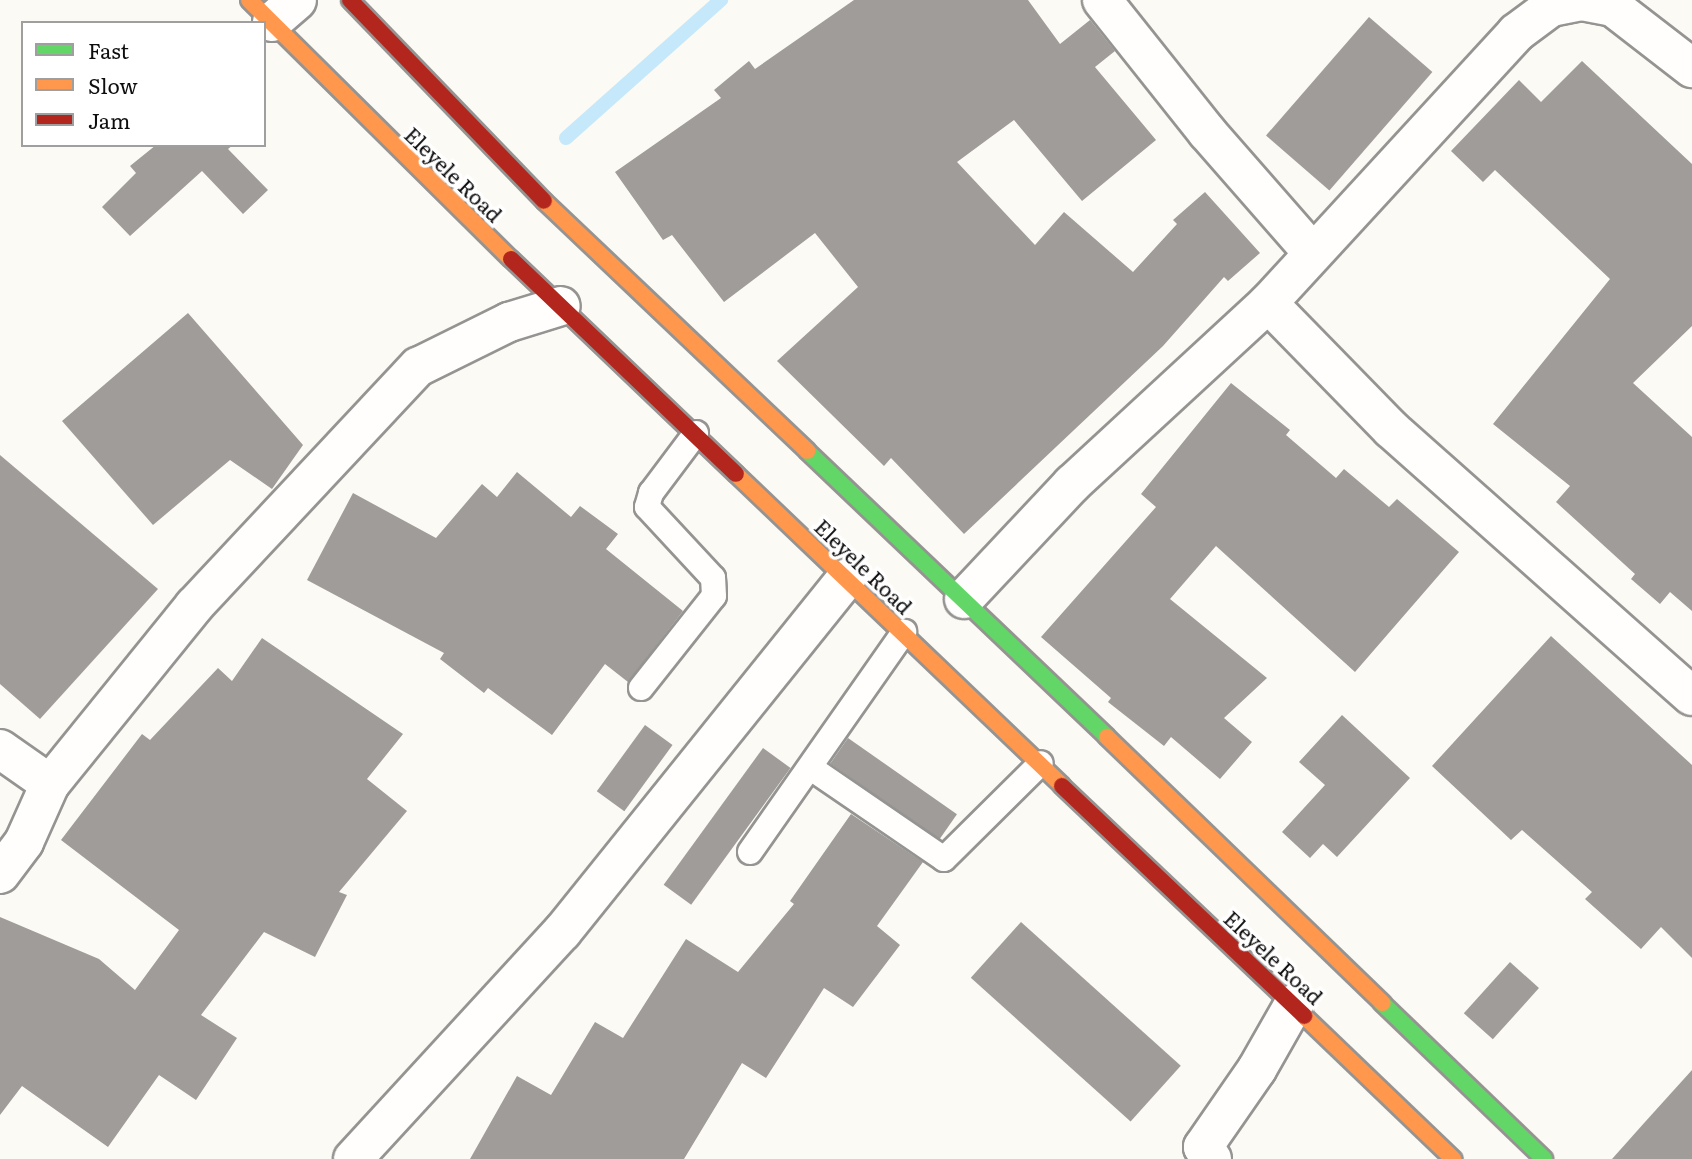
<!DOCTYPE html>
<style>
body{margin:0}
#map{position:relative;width:1692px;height:1159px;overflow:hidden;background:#fcfaf4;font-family:Literata,serif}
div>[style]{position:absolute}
.stream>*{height:14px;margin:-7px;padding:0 7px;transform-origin:7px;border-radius:7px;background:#c5e8fa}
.building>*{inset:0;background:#9f9c99;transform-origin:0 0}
.roads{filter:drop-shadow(2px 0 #959492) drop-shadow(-2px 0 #959492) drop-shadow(0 2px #959492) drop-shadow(0 -2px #959492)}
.lane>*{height:24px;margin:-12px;padding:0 12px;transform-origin:12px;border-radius:12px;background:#fffefd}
.street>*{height:38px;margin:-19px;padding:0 19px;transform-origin:19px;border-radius:19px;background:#fffefd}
.fast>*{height:16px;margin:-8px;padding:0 8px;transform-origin:8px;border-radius:8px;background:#63d668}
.slow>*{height:16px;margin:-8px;padding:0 8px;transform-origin:8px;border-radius:8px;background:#ff974d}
.jam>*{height:16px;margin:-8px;padding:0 8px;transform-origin:8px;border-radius:8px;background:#b3261e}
span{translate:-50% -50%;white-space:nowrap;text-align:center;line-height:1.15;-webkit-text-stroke:7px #fff;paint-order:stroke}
.street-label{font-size:21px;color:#0e0e0e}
.legend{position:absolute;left:21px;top:21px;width:245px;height:126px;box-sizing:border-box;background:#fff;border:2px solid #9f9f9f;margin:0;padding:9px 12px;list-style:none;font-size:21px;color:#0e0e0e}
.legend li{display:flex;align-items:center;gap:14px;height:35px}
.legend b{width:35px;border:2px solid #9f9f9f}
</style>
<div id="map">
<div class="stream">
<div style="left:566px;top:138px;width:208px;rotate:-41.7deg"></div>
</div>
<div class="building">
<div style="clip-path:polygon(854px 0,1028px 0,1060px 44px,1090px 20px,1115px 51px,1095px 67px,1156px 140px,1082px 201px,1014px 120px,957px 162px,1035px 245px,1064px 212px,1133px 272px,1177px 224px,1173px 220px,1205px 192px,1260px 253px,1228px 281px,1224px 277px,1163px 346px,964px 534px,891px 458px,884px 466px,777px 361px,858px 287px,815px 233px,724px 302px,672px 235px,663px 240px,615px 172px,721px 98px,714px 90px,749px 61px,755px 69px)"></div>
<div style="left:1369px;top:17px;width:84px;height:157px;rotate:41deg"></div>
<div style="clip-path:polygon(1582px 61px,1692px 164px,1692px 326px,1633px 383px,1692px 437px,1692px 611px,1670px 592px,1660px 604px,1631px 579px,1635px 574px,1556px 502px,1570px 486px,1493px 424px,1610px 279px,1495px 170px,1483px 182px,1451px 151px,1519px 80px,1541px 102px)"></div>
<div style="clip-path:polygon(156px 145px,233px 145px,228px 149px,268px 190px,243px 214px,202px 171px,130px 236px,102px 207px,136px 173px,130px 166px)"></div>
<div style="clip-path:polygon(188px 313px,303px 445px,272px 489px,230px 460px,153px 525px,62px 421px)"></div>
<div style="clip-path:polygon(1231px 383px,1290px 430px,1286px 435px,1336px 478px,1344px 469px,1389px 507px,1397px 499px,1459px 552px,1355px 672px,1216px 546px,1170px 599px,1267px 678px,1224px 718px,1252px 742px,1220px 779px,1171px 737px,1164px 746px,1108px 702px,1111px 698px,1041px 637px,1156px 507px,1141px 494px)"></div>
<div style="clip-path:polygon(0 455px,158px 589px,40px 719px,0 684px)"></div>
<div style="clip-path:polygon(517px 472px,571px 517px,580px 506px,618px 534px,606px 549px,683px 611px,628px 682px,605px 664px,552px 735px,488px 688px,484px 693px,440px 659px,444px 653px,307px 580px,353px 493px,436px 538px,482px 484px,497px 497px)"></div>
<div style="clip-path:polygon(1551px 636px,1692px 765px,1692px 958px,1661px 927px,1641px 949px,1585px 899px,1592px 892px,1522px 830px,1511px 840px,1432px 766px)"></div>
<div style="clip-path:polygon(262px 638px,403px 734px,367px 779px,407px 811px,339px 892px,347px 895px,315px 957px,264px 932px,201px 1015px,237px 1038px,196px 1100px,159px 1075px,108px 1147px,22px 1086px,0 1115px,0 917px,99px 959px,135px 990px,179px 930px,61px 840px,142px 734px,150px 740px,218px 668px,232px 681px)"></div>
<div style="clip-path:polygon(1342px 715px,1410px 778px,1337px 857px,1323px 844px,1310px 858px,1282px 832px,1325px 785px,1299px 762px)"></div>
<div style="left:645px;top:725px;width:34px;height:82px;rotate:36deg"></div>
<div style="left:848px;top:738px;width:133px;height:31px;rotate:35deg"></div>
<div style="left:763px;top:748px;width:34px;height:169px;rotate:36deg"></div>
<div style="clip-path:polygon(851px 814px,923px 862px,877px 926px,900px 945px,853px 1007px,824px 988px,766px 1078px,742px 1063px,684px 1159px,470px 1159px,517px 1076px,551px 1095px,595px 1022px,623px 1038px,686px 939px,738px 972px,794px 904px,790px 901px)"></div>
<div style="left:1021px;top:922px;width:215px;height:75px;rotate:42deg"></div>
<div style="left:1510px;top:962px;width:39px;height:69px;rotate:42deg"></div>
<div style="clip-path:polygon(1692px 1070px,1692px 1159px,1612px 1159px,1645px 1122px)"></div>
</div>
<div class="roads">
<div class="lane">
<div style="left:641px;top:688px;width:117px;rotate:-51.6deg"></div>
<div style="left:714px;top:596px;width:18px;rotate:-93deg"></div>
<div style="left:713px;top:578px;width:97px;rotate:-132.9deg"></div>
<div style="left:647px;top:507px;width:15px;rotate:-74deg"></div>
<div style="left:651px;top:493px;width:75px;rotate:-53.1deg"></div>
<div style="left:811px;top:768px;width:161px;rotate:34.4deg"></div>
<div style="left:944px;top:859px;width:136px;rotate:-44.7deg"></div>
<div style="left:750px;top:852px;width:269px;rotate:-55deg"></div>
</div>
<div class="street">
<div style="left:1102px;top:0;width:169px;rotate:51.5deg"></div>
<div style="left:1207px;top:132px;width:159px;rotate:48.8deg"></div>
<div style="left:272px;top:22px;width:33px;rotate:-41deg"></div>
<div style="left:1268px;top:303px;width:176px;rotate:45.7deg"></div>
<div style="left:1391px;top:429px;width:402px;rotate:41.6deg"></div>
<div style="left:964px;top:599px;width:158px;rotate:-46.8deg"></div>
<div style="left:1072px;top:484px;width:267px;rotate:-42.7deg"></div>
<div style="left:1268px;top:303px;width:367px;rotate:-47.4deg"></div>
<div style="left:1516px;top:33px;width:44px;rotate:-36.6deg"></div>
<div style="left:1551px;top:7px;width:32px;rotate:-11deg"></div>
<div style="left:1582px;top:1px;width:32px;rotate:11deg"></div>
<div style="left:1613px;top:7px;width:100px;rotate:37.7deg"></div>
<div style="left:0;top:749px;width:61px;rotate:35deg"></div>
<div style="left:0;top:874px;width:40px;rotate:-53deg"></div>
<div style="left:24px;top:842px;width:64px;rotate:-65.9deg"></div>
<div style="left:50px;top:784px;width:229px;rotate:-51deg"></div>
<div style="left:194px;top:606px;width:328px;rotate:-46.9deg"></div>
<div style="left:418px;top:367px;width:102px;rotate:-26.3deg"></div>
<div style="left:509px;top:322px;width:54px;rotate:-17.1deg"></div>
<div style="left:353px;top:1159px;width:309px;rotate:-47.4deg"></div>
<div style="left:562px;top:932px;width:454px;rotate:-51.2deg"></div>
<div style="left:1212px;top:1159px;width:15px;rotate:-127deg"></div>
<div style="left:1203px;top:1147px;width:95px;rotate:-55.3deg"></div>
<div style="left:1257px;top:1069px;width:75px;rotate:-60.4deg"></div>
</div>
<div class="fast">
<div style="left:807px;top:451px;width:414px;rotate:43.6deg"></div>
<div style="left:1382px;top:1003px;width:225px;rotate:43.9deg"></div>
</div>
<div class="slow">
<div style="left:249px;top:0;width:368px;rotate:44.7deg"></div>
<div style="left:544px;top:201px;width:363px;rotate:43.5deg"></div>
<div style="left:736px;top:474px;width:451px;rotate:43.7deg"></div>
<div style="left:1107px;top:737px;width:383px;rotate:44deg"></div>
<div style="left:1304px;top:1016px;width:207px;rotate:43.8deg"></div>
</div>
<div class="jam">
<div style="left:350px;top:0;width:279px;rotate:46deg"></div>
<div style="left:511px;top:259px;width:311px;rotate:43.7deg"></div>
<div style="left:1062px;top:786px;width:334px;rotate:43.5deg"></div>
</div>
</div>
<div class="street-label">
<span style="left:454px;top:174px;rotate:44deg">Eleyele Road</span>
<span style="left:864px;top:566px;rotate:44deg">Eleyele Road</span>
<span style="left:1274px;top:957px;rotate:43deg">Eleyele Road</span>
</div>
<ul class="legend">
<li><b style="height:9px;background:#63d668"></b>Fast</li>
<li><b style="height:9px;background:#ff974d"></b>Slow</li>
<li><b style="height:9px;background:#b3261e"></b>Jam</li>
</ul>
</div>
